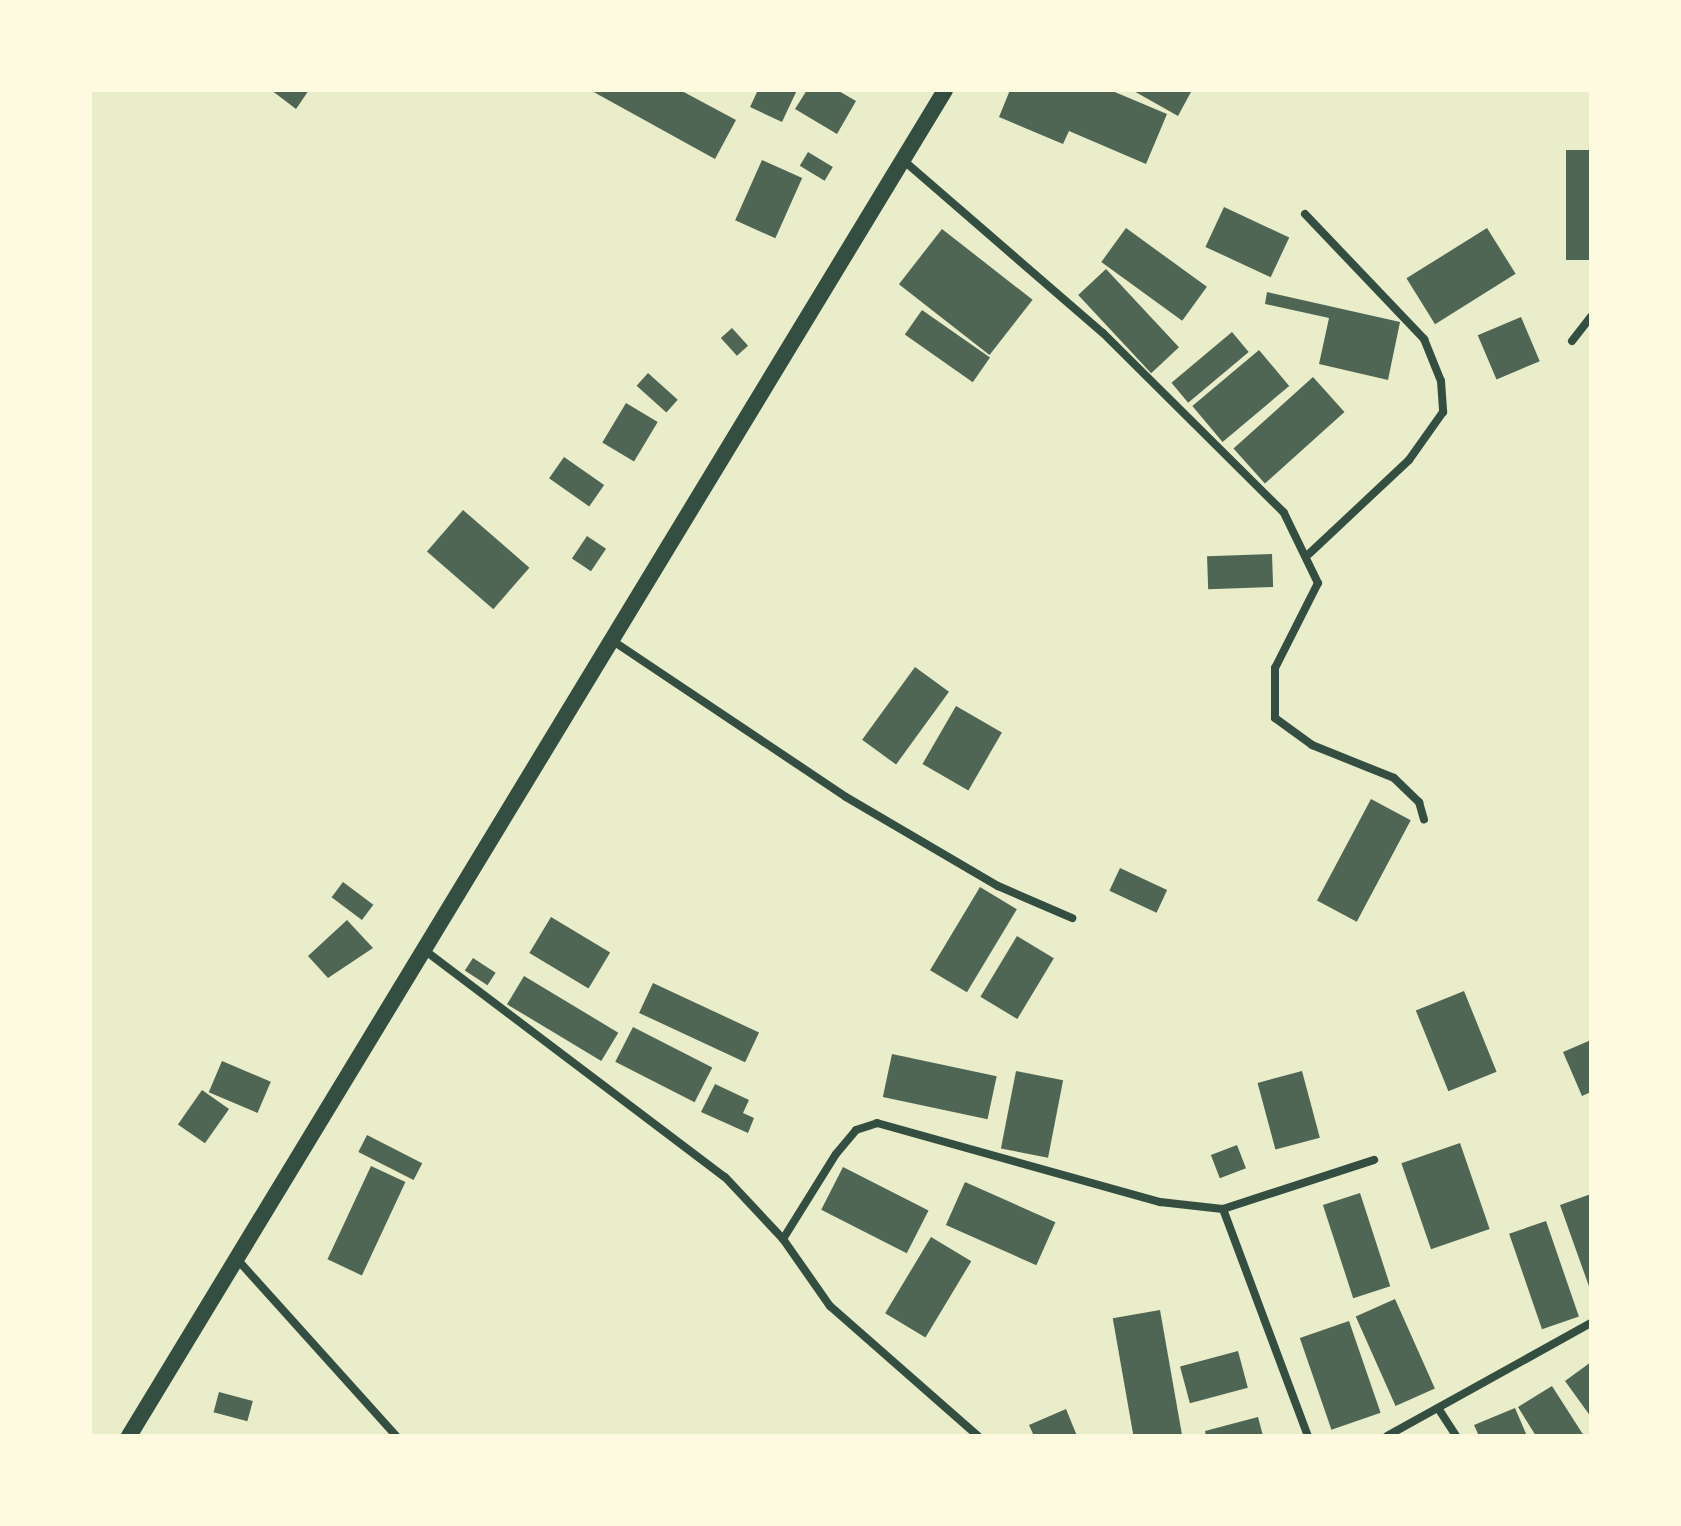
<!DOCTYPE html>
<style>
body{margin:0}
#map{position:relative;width:1681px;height:1526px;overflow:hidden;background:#e9edc9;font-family:Manrope,sans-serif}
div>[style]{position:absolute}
.building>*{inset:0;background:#4f6655;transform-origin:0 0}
.minor>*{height:8px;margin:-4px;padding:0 4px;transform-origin:4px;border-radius:4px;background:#344e41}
.secondary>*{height:16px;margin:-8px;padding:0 8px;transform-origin:8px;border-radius:8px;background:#344e41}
span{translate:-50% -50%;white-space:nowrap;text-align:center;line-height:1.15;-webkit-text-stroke:7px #fefae0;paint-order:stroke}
.frame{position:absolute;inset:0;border:92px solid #fefae0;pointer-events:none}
</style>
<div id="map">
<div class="building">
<div style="clip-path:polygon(271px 90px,309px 90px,296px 109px)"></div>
<div style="clip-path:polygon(590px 90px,680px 90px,736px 120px,715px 159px)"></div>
<div style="clip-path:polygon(758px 90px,797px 90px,782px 122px,750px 107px)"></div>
<div style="clip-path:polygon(807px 90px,837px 90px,856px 101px,837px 134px,795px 109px)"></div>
<div style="clip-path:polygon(1010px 90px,1110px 90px,1167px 114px,1146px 164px,1069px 131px,1063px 144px,999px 117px)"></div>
<div style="clip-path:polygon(1132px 90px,1192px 90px,1178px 116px)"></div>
<div style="left:1566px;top:150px;width:25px;height:110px"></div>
<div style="left:808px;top:152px;width:29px;height:16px;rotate:31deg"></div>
<div style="left:762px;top:160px;width:44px;height:66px;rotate:24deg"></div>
<div style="left:1224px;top:207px;width:72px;height:44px;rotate:25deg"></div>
<div style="left:1126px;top:228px;width:100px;height:42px;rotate:36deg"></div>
<div style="left:1487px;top:228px;width:54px;height:95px;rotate:58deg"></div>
<div style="left:942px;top:229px;width:115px;height:70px;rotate:38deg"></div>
<div style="left:1106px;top:269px;width:107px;height:38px;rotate:47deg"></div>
<div style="clip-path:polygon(1267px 292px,1400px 322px,1388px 380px,1319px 364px,1329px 318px,1265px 304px)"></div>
<div style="left:922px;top:310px;width:83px;height:30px;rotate:35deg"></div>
<div style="left:1521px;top:317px;width:48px;height:47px;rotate:67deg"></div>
<div style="left:732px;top:328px;width:24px;height:15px;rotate:48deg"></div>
<div style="left:1232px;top:332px;width:26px;height:79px;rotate:50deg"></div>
<div style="left:1259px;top:350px;width:47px;height:87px;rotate:50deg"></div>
<div style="left:648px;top:373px;width:40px;height:17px;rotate:42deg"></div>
<div style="left:1313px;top:377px;width:47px;height:107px;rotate:48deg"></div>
<div style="left:626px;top:403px;width:37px;height:46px;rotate:31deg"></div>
<div style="left:564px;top:457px;width:49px;height:26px;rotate:35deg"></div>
<div style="left:463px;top:510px;width:88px;height:55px;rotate:41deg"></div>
<div style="left:587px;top:536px;width:23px;height:27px;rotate:34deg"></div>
<div style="left:1272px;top:554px;width:33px;height:65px;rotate:88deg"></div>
<div style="left:915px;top:667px;width:42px;height:90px;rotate:36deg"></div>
<div style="left:956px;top:706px;width:53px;height:67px;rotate:30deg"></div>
<div style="left:1371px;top:799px;width:45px;height:115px;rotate:28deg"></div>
<div style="left:1120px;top:868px;width:52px;height:25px;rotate:25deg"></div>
<div style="left:343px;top:882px;width:38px;height:19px;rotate:37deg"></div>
<div style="left:980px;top:887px;width:43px;height:97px;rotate:31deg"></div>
<div style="left:551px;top:917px;width:69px;height:42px;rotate:31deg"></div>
<div style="clip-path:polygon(347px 920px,373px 948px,328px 978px,308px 956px)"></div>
<div style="left:1017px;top:936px;width:43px;height:71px;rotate:31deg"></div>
<div style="left:473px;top:958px;width:27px;height:15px;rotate:33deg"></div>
<div style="left:524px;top:976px;width:110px;height:33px;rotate:31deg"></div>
<div style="left:653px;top:983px;width:117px;height:33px;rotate:25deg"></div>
<div style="left:1464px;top:991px;width:87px;height:52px;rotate:68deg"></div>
<div style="left:633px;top:1027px;width:89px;height:39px;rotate:27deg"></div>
<div style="clip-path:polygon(1591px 1040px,1591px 1092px,1582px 1096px,1563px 1052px)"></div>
<div style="left:892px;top:1054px;width:107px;height:44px;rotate:12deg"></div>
<div style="left:222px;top:1061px;width:53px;height:34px;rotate:23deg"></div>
<div style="left:1016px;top:1071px;width:48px;height:79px;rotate:11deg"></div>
<div style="left:1302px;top:1071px;width:69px;height:46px;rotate:75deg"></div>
<div style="clip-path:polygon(715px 1084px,749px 1100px,743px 1113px,754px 1118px,748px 1133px,701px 1112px)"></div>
<div style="left:202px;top:1090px;width:33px;height:42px;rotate:35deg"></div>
<div style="left:367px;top:1135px;width:62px;height:19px;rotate:27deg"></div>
<div style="left:1460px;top:1143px;width:91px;height:62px;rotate:71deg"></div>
<div style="left:1237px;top:1145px;width:25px;height:28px;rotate:69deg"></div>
<div style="left:371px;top:1166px;width:38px;height:103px;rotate:25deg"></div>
<div style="left:843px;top:1167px;width:96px;height:48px;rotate:27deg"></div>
<div style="left:965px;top:1182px;width:99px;height:47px;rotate:24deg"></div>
<div style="left:1360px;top:1193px;width:98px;height:39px;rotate:72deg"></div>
<div style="clip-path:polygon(1591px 1194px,1591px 1292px,1560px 1205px)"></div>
<div style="left:1546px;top:1221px;width:101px;height:39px;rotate:71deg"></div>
<div style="left:931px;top:1237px;width:47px;height:89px;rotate:31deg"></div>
<div style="left:1395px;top:1299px;width:98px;height:43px;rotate:66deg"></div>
<div style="left:1160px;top:1310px;width:128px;height:48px;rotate:80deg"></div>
<div style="left:1349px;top:1321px;width:97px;height:52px;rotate:71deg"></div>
<div style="left:1238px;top:1351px;width:38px;height:60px;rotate:75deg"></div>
<div style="clip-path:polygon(1591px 1362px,1591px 1417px,1565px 1381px)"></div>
<div style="clip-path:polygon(1552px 1386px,1584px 1436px,1536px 1436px,1518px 1407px)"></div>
<div style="left:219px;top:1392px;width:35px;height:21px;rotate:15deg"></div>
<div style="clip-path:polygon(1515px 1408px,1527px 1436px,1479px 1436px,1474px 1425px)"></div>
<div style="clip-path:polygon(1066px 1409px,1077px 1436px,1034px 1436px,1029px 1425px)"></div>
<div style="clip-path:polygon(1258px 1417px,1263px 1436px,1206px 1436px,1205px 1431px)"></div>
</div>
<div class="minor">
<div style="left:903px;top:160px;width:264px;rotate:40.9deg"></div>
<div style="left:1103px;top:333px;width:255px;rotate:44.8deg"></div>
<div style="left:1284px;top:513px;width:78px;rotate:64.1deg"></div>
<div style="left:1318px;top:583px;width:95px;rotate:116.8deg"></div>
<div style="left:1275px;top:668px;width:50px;rotate:90deg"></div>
<div style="left:1275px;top:718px;width:46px;rotate:36.1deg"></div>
<div style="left:1312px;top:745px;width:88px;rotate:21.9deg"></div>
<div style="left:1394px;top:778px;width:35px;rotate:44deg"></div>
<div style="left:1419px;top:802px;width:18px;rotate:74deg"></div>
<div style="left:1305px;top:214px;width:173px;rotate:46.4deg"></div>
<div style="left:1424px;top:339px;width:45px;rotate:68deg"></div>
<div style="left:1441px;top:381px;width:31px;rotate:86deg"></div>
<div style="left:1443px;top:412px;width:59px;rotate:125.3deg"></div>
<div style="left:1409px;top:460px;width:137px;rotate:136.8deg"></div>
<div style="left:1572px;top:341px;width:31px;rotate:-52deg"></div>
<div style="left:613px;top:641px;width:280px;rotate:33.8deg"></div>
<div style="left:846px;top:797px;width:176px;rotate:30.4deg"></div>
<div style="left:998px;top:886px;width:81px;rotate:23.4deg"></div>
<div style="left:423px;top:949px;width:378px;rotate:37.1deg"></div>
<div style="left:725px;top:1177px;width:85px;rotate:46.9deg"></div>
<div style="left:783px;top:1239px;width:82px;rotate:55deg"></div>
<div style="left:830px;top:1306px;width:197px;rotate:41.3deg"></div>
<div style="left:1223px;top:1209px;width:242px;rotate:69.5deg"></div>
<div style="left:783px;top:1239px;width:100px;rotate:-58.1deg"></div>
<div style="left:836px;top:1154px;width:31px;rotate:-50deg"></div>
<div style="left:856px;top:1130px;width:22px;rotate:-18deg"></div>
<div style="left:877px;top:1123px;width:294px;rotate:15.6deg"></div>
<div style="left:1160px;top:1202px;width:63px;rotate:6.3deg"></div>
<div style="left:1223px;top:1209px;width:159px;rotate:-18deg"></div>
<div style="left:236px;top:1258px;width:239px;rotate:48deg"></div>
<div style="left:1438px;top:1408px;width:33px;rotate:57deg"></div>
<div style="left:1387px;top:1436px;width:233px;rotate:-29deg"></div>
</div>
<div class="secondary">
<div style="left:129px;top:1436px;width:1574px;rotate:-58.77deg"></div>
</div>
<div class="frame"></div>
</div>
